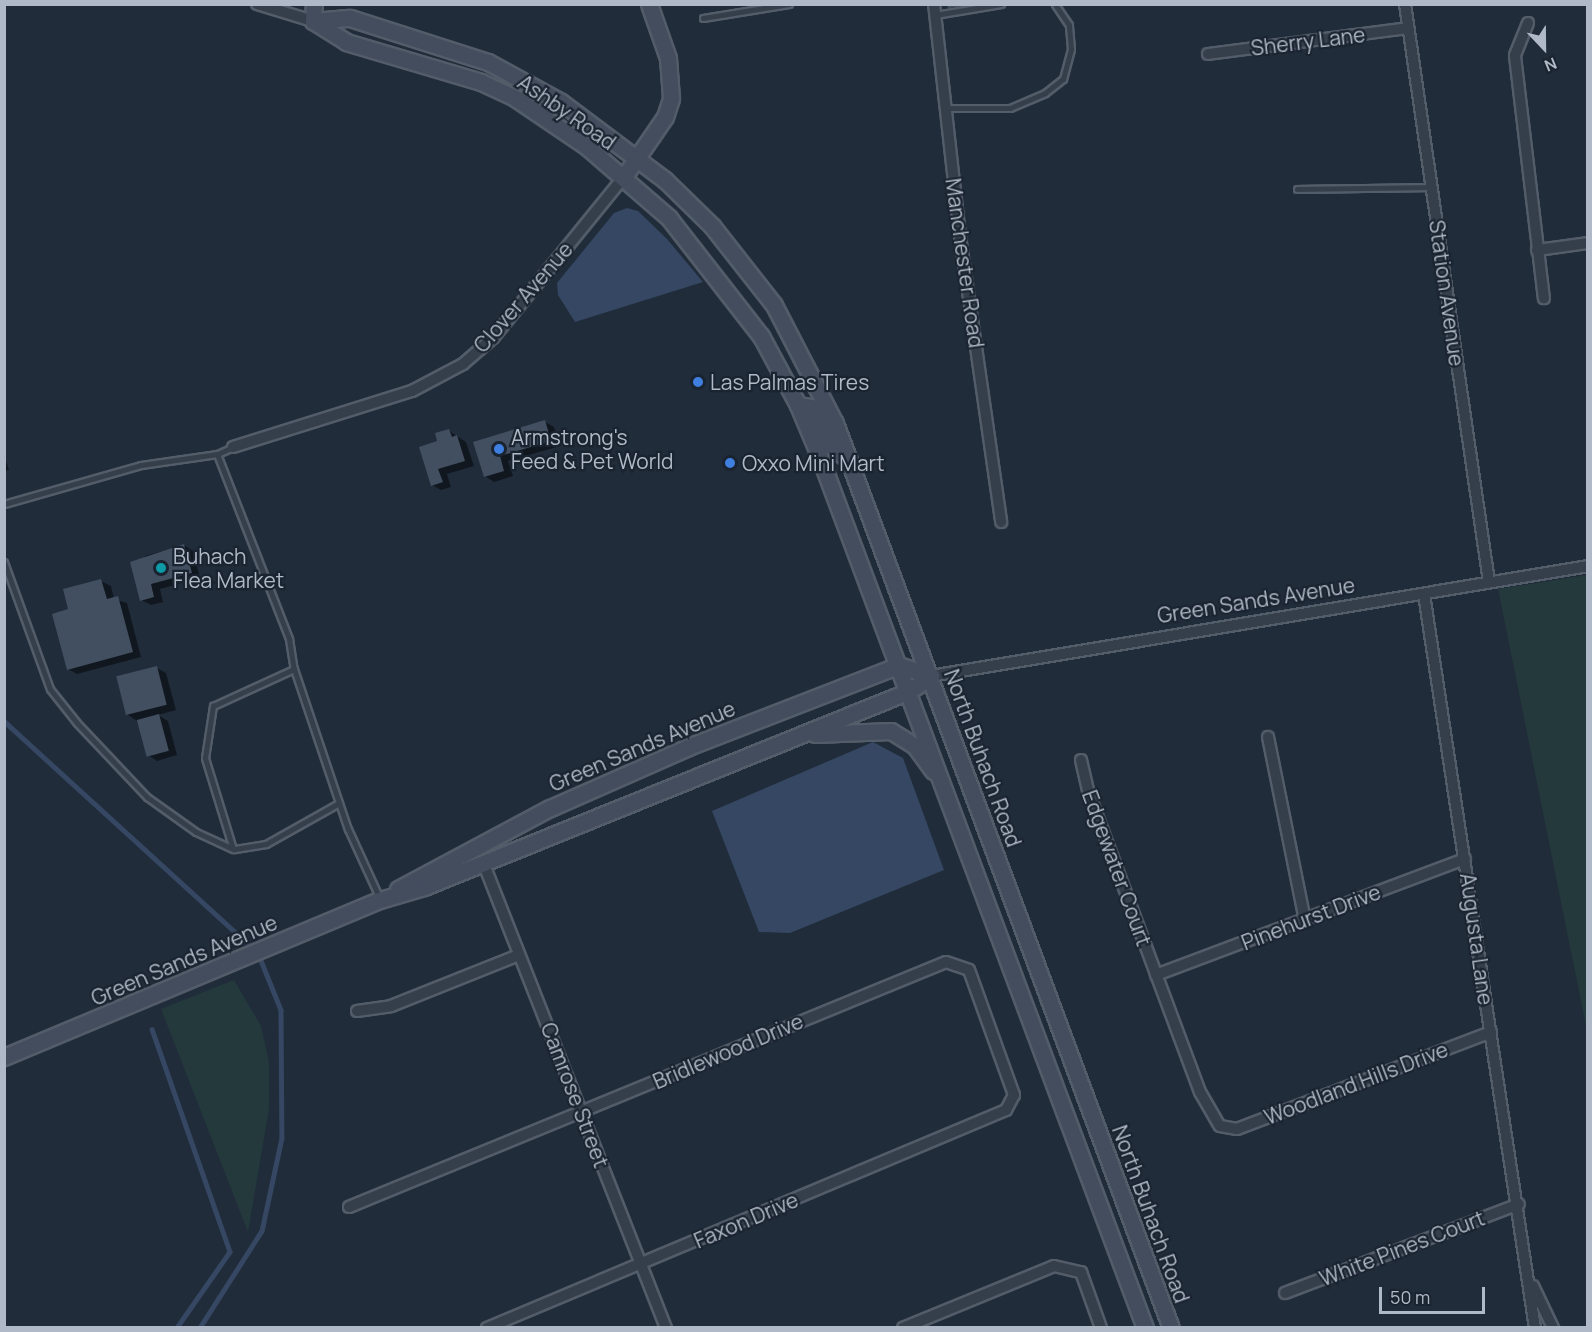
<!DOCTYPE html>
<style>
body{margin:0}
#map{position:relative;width:1592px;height:1332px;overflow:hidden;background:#212c3b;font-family:Manrope,sans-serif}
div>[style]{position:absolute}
.green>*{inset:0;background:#23393c}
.water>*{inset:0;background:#354762}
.shadow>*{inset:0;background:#0007}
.stream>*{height:4.5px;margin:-2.25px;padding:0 2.25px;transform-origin:2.25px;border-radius:2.25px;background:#354762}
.building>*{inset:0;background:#424f60;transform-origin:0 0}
.roads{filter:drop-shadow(2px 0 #535c69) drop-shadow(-2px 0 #535c69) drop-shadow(0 2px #535c69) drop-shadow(0 -2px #535c69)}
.service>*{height:5px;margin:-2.5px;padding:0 2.5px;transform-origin:2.5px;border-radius:2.5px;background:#353e4b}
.minor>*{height:10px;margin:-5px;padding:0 5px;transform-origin:5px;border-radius:5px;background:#353e4b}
.secondary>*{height:15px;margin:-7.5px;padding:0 7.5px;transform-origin:7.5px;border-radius:7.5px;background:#434d5e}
.dots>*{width:16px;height:16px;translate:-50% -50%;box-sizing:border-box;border:3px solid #1a2330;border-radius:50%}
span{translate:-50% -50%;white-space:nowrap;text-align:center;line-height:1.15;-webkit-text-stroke:4.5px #1a2330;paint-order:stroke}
.street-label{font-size:21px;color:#b0b9c7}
.poi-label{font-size:21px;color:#b0b9c7}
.left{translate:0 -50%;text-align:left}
.frame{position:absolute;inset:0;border:6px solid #b0b9c7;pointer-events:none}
.north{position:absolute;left:1514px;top:18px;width:60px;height:60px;-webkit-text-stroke:4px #1a2330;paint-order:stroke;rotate:158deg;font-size:16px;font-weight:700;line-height:24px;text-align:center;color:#b0b9c7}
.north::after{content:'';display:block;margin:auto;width:21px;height:27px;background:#b0b9c7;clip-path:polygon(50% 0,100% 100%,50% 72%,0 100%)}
.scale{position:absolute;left:1379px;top:1287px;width:106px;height:27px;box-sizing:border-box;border:3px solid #b0b9c7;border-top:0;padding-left:8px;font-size:18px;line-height:21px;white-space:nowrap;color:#b0b9c7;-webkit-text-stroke:4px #1a2330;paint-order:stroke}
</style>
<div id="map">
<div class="green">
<div style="clip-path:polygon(1587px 575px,1588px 575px,1587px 1031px,1498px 589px)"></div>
<div style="clip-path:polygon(234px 980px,261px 1026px,269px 1062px,269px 1109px,248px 1232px,161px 1009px)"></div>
</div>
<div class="water">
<div style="clip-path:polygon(627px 208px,638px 211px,667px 239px,703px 282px,575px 322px,558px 295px,557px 283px,614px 213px)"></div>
<div style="clip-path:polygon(873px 742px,903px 758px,944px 870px,790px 933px,759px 932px,712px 811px)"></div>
</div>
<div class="shadow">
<div style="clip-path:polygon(949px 4px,989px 4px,989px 10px,958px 13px)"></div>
<div style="clip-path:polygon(545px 422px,554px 427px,560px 446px,508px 461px,513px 476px,494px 482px,485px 476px,475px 443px)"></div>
<div style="clip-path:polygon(449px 431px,466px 442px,474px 466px,447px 474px,451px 487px,441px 490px,432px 485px,439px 442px)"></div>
<div style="clip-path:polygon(4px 455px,9px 470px,4px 471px)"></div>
<div style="clip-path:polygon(184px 545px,193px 551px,200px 578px,160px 589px,163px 602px,151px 605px,141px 600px,145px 556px)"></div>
<div style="clip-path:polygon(101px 581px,111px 586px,114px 599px,127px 603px,141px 657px,77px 674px,68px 669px,70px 610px)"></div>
<div style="clip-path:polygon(157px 668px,166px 673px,176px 710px,158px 715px,168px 721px,177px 755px,157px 761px,148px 755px,137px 721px,128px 715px)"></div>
</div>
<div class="stream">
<div style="left:4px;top:721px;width:344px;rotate:42.4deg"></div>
<div style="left:258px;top:953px;width:61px;rotate:68deg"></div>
<div style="left:281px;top:1010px;width:128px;rotate:89.6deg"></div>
<div style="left:282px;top:1138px;width:95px;rotate:102.1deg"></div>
<div style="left:262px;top:1231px;width:115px;rotate:122.6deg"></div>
<div style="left:152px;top:1029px;width:236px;rotate:70.7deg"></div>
<div style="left:230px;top:1252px;width:93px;rotate:124.9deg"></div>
</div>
<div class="building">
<div style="clip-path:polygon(947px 5px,972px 5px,972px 6px,948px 8px)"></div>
<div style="clip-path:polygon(545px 420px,551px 441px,500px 456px,504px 471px,484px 477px,473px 442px)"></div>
<div style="clip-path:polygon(449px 429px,452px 437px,457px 435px,465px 461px,438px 469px,443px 482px,431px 486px,419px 447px,437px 441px,435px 433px)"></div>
<div style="clip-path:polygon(184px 544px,192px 573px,151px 584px,154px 597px,140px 601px,130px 562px)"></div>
<div style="clip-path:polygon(101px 579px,107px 599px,118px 596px,133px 652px,67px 670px,52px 614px,68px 609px,63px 589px)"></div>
<div style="left:157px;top:666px;width:40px;height:42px;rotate:76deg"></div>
<div style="left:159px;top:714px;width:38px;height:23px;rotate:75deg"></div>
</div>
<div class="roads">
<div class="service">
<div style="left:935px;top:15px;width:67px;rotate:-9.5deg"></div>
<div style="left:703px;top:18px;width:87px;rotate:-9.2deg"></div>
<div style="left:946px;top:108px;width:64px"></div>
<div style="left:1010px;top:108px;width:38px;rotate:-23deg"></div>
<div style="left:1045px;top:93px;width:23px;rotate:-38deg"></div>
<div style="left:1063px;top:79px;width:31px;rotate:-75deg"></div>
<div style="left:1071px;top:49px;width:24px;rotate:-95deg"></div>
<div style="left:1069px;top:25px;width:25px;rotate:-124deg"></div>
<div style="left:1297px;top:189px;width:135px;rotate:-0.8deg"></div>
<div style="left:233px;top:447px;width:17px;rotate:156deg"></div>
<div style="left:217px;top:454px;width:199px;rotate:68.7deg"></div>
<div style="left:289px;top:639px;width:30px;rotate:81deg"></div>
<div style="left:4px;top:504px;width:142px;rotate:-15.9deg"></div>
<div style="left:141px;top:465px;width:77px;rotate:-8.2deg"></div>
<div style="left:4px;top:562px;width:135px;rotate:70.1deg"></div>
<div style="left:50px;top:689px;width:43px;rotate:51.5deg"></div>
<div style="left:77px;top:723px;width:102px;rotate:46.6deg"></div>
<div style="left:147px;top:797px;width:60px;rotate:35.5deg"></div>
<div style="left:196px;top:832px;width:41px;rotate:24.7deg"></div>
<div style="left:339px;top:803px;width:84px;rotate:150.7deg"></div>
<div style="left:266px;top:844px;width:33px;rotate:171deg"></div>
<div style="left:233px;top:849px;width:95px;rotate:-107.1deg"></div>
<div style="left:205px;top:758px;width:53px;rotate:-81.3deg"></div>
<div style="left:213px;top:706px;width:89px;rotate:-24.6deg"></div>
<div style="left:294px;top:669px;width:169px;rotate:71.4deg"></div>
<div style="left:348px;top:829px;width:77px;rotate:65.4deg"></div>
</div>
<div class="minor">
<div style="left:257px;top:4px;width:59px;rotate:16.9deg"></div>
<div style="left:934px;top:4px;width:233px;rotate:83.6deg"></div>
<div style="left:960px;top:236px;width:289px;rotate:81.8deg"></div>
<div style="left:1405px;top:4px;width:584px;rotate:81.73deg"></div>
<div style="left:1528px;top:23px;width:35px;rotate:112deg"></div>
<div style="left:1515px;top:56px;width:244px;rotate:83.2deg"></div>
<div style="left:1208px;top:54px;width:202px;rotate:-7.4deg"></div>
<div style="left:1537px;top:250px;width:51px;rotate:-7.8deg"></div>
<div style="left:233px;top:447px;width:188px;rotate:-17.4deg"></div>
<div style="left:412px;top:391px;width:58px;rotate:-27.9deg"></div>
<div style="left:463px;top:364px;width:40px;rotate:-41deg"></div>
<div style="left:493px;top:338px;width:206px;rotate:-50.9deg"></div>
<div style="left:1424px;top:594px;width:742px;rotate:81.4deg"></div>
<div style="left:931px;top:676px;width:666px;rotate:-9.5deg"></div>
<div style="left:1268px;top:737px;width:187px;rotate:78.6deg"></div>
<div style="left:1081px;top:760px;width:32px;rotate:77deg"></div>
<div style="left:1088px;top:791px;width:321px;rotate:69.6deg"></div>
<div style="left:1200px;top:1092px;width:39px;rotate:60deg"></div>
<div style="left:1220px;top:1126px;width:17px;rotate:10deg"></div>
<div style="left:1237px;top:1129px;width:272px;rotate:-20.9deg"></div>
<div style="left:483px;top:862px;width:501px;rotate:68.56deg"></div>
<div style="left:1156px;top:975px;width:330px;rotate:-20.6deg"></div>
<div style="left:357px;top:1011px;width:34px;rotate:-8deg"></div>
<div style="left:391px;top:1006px;width:138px;rotate:-21.7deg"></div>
<div style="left:349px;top:1207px;width:645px;rotate:-22.31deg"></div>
<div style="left:946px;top:962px;width:24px;rotate:19deg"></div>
<div style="left:969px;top:970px;width:133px;rotate:70.2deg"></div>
<div style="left:1014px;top:1095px;width:17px;rotate:118deg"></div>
<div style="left:1006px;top:1110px;width:563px;rotate:157.22deg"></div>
<div style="left:1533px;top:1286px;width:47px;rotate:64.5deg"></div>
<div style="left:1285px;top:1293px;width:250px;rotate:-20.8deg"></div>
<div style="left:903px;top:1328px;width:163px;rotate:-22.3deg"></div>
<div style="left:1054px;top:1266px;width:28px;rotate:13deg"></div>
<div style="left:1081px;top:1272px;width:59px;rotate:70.3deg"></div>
</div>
<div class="secondary">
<div style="left:313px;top:21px;width:37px;rotate:-5deg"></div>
<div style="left:350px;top:18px;width:145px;rotate:17.7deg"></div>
<div style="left:488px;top:62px;width:83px;rotate:28.7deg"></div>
<div style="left:561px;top:102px;width:130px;rotate:36.9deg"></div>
<div style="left:665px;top:180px;width:66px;rotate:44.4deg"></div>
<div style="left:712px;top:226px;width:100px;rotate:51.9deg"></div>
<div style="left:774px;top:305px;width:133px;rotate:62.7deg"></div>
<div style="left:835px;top:423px;width:965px;rotate:69.63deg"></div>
<div style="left:313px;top:21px;width:39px;rotate:32deg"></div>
<div style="left:346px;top:42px;width:141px;rotate:16.5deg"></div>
<div style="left:481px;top:82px;width:38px;rotate:25deg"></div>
<div style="left:515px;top:98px;width:86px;rotate:34.1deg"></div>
<div style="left:586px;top:146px;width:110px;rotate:40.9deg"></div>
<div style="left:669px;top:218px;width:150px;rotate:52.1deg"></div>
<div style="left:761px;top:336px;width:78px;rotate:61.8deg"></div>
<div style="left:798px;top:405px;width:54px;rotate:67.2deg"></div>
<div style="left:819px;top:455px;width:932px;rotate:69.52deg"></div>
<div style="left:313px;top:21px;width:17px;rotate:-87deg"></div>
<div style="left:623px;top:178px;width:74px;rotate:-55.5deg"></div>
<div style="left:665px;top:117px;width:20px;rotate:-72deg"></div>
<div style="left:671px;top:98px;width:40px;rotate:-94.3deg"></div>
<div style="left:668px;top:58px;width:57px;rotate:-109.4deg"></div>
<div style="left:798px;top:405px;width:13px;rotate:9deg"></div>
<div style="left:811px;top:407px;width:44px;rotate:62.9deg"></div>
<div style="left:831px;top:446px;width:23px;rotate:38deg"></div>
<div style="left:815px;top:734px;width:76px;rotate:-2.3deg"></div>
<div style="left:891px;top:731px;width:28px;rotate:32deg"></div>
<div style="left:915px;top:746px;width:31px;rotate:54deg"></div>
<div style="left:398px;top:889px;width:172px;rotate:-28.1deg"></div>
<div style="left:550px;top:808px;width:151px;rotate:-23.8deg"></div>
<div style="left:688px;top:747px;width:226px;rotate:-21.2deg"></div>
<div style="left:899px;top:665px;width:34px;rotate:19deg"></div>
<div style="left:4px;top:1057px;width:407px;rotate:-22.7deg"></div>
<div style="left:380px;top:900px;width:46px;rotate:-16.5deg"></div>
<div style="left:424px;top:887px;width:523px;rotate:-22deg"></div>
<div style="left:909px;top:691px;width:27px;rotate:-34deg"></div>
</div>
</div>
<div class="dots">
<div style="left:698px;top:382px;background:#3f7fe0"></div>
<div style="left:499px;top:449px;background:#3f7fe0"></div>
<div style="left:730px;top:463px;background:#3f7fe0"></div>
<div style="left:161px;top:568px;background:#0f9aa8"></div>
</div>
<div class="street-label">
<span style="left:1308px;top:41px;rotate:-7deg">Sherry Lane</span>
<span style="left:567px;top:112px;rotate:35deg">Ashby Road</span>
<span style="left:965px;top:263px;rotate:82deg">Manchester Road</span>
<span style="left:1447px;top:293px;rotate:82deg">Station Avenue</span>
<span style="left:523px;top:297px;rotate:-49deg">Clover Avenue</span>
<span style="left:1256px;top:600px;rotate:-9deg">Green Sands Avenue</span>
<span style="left:642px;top:746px;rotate:-23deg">Green Sands Avenue</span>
<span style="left:983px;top:758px;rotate:70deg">North Buhach Road</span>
<span style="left:1117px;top:868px;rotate:70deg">Edgewater Court</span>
<span style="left:1311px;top:917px;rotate:-21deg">Pinehurst Drive</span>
<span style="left:1477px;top:939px;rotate:82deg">Augusta Lane</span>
<span style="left:184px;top:960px;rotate:-23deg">Green Sands Avenue</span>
<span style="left:728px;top:1051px;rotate:-23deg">Bridlewood Drive</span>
<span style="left:1356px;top:1083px;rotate:-21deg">Woodland Hills Drive</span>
<span style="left:575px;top:1095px;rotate:69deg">Camrose Street</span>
<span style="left:1151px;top:1214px;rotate:70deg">North Buhach Road</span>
<span style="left:746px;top:1220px;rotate:-23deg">Faxon Drive</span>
<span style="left:1402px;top:1248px;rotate:-21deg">White Pines Court</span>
</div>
<div class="poi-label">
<span class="left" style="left:710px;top:382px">Las Palmas Tires</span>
<span class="left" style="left:511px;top:449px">Armstrong's<br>Feed &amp; Pet World</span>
<span class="left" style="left:742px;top:463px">Oxxo Mini Mart</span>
<span class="left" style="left:173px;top:568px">Buhach<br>Flea Market</span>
</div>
<div class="frame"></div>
<div class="north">N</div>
<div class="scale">50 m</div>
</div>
